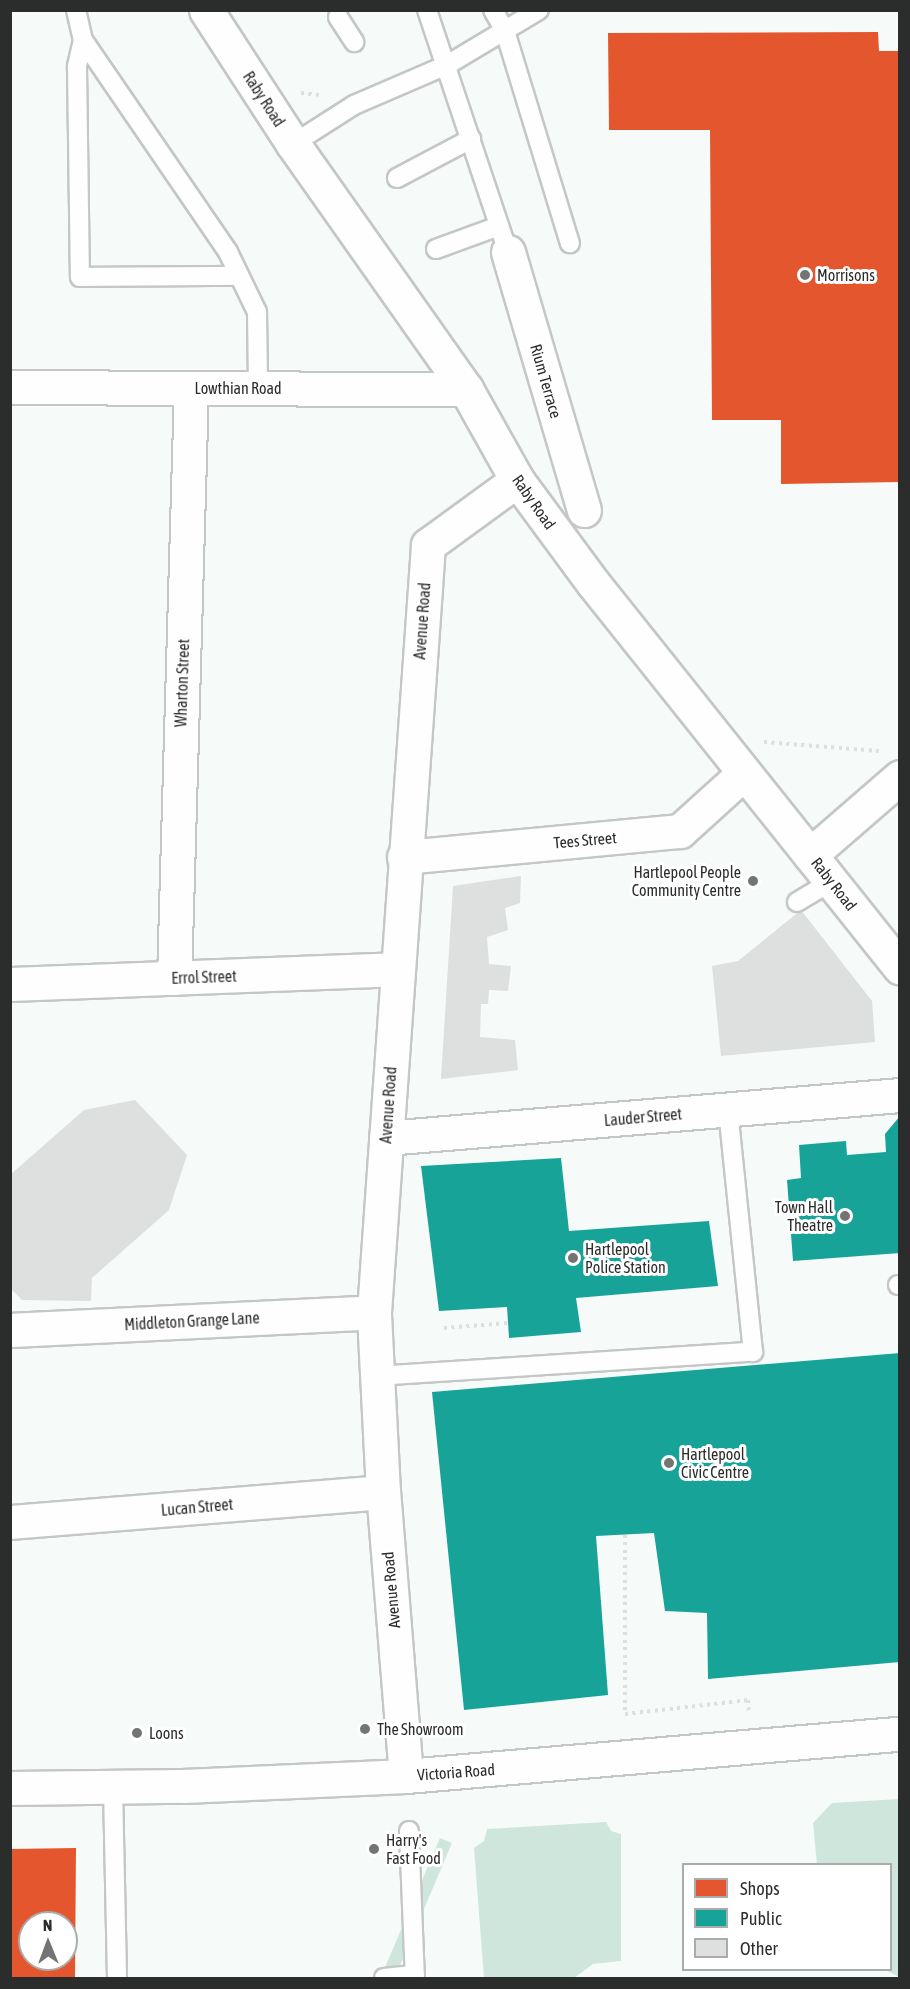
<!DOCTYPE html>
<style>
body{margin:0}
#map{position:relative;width:910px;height:1989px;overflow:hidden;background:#f6faf8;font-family:"Asap Condensed",sans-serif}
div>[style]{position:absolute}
.green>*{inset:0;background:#cfe6dc;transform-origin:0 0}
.shops>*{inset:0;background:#e4572e}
.public>*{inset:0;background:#17a398}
.building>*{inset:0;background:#dde0de}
.path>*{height:4px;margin-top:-2px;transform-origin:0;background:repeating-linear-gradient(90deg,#dedfde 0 3px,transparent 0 7.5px)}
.roads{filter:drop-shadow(2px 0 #c4c7c5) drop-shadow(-2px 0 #c4c7c5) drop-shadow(0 2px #c4c7c5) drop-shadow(0 -2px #c4c7c5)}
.service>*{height:18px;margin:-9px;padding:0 9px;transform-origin:9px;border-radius:9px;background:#fefefe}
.minor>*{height:33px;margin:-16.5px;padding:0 16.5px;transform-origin:16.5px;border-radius:16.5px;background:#fefefe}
.tertiary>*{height:33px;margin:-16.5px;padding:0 16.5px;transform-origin:16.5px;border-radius:16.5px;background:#fefefe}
.dots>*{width:16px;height:16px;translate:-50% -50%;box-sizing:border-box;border:3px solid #fff;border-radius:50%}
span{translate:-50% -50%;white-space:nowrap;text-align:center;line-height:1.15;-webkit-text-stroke:6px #fff;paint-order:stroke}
.street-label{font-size:16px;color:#2b2d2c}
.poi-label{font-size:16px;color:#2b2d2c}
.left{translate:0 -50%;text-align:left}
.right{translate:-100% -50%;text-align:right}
.frame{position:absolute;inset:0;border:12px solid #2b2d2c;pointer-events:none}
.legend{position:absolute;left:682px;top:1863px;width:210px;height:108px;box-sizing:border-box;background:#fff;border:2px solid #aaabab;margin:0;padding:8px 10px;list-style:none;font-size:18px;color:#2b2d2c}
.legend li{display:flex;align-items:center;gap:12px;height:30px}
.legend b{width:30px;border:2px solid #aaabab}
.north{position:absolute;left:18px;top:1911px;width:60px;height:60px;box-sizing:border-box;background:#fff;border:2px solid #aaabab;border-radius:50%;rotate:359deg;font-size:16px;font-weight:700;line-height:24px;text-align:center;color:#2b2d2c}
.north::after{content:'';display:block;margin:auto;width:21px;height:27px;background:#727573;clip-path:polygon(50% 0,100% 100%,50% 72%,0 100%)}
</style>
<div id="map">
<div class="green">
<div style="clip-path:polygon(899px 1799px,900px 1799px,899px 1977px,886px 1970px,890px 1970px,890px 1864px,817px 1864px,813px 1823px,832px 1803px)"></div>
<div style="clip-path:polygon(606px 1822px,611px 1831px,621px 1834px,621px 1961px,593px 1964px,574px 1978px,484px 1978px,474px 1848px,484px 1841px,487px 1829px)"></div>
<div style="left:440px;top:1838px;width:13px;height:140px;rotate:23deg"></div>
</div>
<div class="shops">
<div style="clip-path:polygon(878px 32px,879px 51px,900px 51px,900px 482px,781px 484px,781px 420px,712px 420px,710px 130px,609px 130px,608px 33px)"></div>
<div style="clip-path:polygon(evenodd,76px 1848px,75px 1978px,10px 1978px,10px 1849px,76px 1848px,30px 1923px,66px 1923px,66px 1959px,30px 1959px,30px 1923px)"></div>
</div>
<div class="public">
<div style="clip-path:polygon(900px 1116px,900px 1253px,793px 1261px,787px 1180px,801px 1178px,799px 1145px,846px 1141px,847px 1155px,886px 1152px,885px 1134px)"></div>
<div style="clip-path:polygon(561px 1158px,569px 1231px,709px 1221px,718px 1286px,576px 1298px,581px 1332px,509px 1338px,507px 1307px,439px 1311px,421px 1166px)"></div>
<div style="clip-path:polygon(900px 1353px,900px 1662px,708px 1679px,707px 1613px,665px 1611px,654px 1533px,596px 1536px,608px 1695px,464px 1710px,432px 1392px)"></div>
</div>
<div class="building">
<div style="clip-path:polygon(521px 876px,520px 903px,505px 908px,508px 930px,487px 937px,489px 964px,511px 966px,508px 991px,489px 990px,488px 1004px,481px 1004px,480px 1037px,515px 1040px,518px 1070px,441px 1079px,453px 886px)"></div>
<div style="clip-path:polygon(801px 910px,872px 1001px,875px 1042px,721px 1056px,712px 966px,738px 961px)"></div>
<div style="clip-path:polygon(135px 1100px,187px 1155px,169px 1210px,92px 1278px,91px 1301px,22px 1300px,10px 1288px,10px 1175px,84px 1110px)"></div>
</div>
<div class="path">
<div style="left:301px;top:93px;width:18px;rotate:6deg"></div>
<div style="left:764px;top:742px;width:115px;rotate:4.5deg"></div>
<div style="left:444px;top:1328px;width:64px;rotate:-4.5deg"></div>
<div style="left:625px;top:1535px;width:179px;rotate:90deg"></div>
<div style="left:625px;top:1714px;width:124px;rotate:-6.5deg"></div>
<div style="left:748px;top:1700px;width:15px;rotate:86deg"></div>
</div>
<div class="roads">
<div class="service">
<div style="left:76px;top:10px;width:31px;rotate:77deg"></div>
<div style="left:83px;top:40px;width:257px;rotate:55.6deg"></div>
<div style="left:228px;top:252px;width:67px;rotate:64.2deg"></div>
<div style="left:257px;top:312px;width:76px;rotate:89.2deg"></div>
<div style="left:427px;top:10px;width:255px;rotate:71.5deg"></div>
<div style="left:493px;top:10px;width:24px;rotate:60deg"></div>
<div style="left:505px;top:31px;width:222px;rotate:73deg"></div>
<div style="left:338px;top:17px;width:30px;rotate:57deg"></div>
<div style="left:83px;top:40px;width:28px;rotate:103deg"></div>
<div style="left:77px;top:67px;width:210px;rotate:89.2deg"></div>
<div style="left:80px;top:277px;width:159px;rotate:-0.4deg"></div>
<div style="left:293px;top:144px;width:72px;rotate:-32.6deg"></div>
<div style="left:354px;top:105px;width:101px;rotate:-23.3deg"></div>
<div style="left:447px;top:65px;width:107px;rotate:-30.9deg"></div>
<div style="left:397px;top:178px;width:84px;rotate:-27.8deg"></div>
<div style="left:436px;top:249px;width:67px;rotate:-20.1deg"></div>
<div style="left:797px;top:902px;width:41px;rotate:-31deg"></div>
<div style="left:898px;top:1285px;width:2px"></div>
<div style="left:377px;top:1376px;width:377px;rotate:-3.7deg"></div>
<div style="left:753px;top:1352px;width:244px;rotate:-95.9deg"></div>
<div style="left:113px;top:1787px;width:191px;rotate:88.8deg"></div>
<div style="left:409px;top:1831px;width:147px;rotate:87.7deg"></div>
<div style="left:384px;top:1978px;width:31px;rotate:-6deg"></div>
</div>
<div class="minor">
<div style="left:206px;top:10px;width:160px;rotate:57deg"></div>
<div style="left:293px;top:144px;width:300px;rotate:54.8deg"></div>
<div style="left:466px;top:389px;width:104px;rotate:60.7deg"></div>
<div style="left:517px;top:480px;width:128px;rotate:53.6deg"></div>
<div style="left:593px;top:583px;width:492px;rotate:51.4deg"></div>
<div style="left:508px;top:252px;width:269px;rotate:73.6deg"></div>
<div style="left:10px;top:387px;width:456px;rotate:0.3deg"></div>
<div style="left:810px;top:855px;width:119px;rotate:-40.9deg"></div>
<div style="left:404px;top:857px;width:277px;rotate:-5.4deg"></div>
<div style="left:680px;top:831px;width:86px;rotate:-42.2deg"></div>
<div style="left:174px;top:978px;width:590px;rotate:-88.35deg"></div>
<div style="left:10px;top:984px;width:388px;rotate:-2.2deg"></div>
<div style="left:386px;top:1138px;width:516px;rotate:-4.78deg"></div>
<div style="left:10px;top:1330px;width:364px;rotate:-2.8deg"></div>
<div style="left:10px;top:1522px;width:374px;rotate:-4.6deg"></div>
<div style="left:406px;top:1776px;width:285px;rotate:-94.6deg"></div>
<div style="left:383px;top:1492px;width:180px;rotate:-92.9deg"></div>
<div style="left:374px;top:1312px;width:769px;rotate:-85.97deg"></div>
<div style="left:428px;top:545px;width:110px;rotate:-36.1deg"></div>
</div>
<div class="tertiary">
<div style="left:10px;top:1788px;width:174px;rotate:-0.7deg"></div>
<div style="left:184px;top:1786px;width:222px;rotate:-2.6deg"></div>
<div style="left:406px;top:1776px;width:496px;rotate:-4.9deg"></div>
</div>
</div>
<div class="dots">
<div style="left:805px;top:275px;background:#727573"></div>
<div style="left:753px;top:881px;background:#727573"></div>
<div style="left:845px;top:1216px;background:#727573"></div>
<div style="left:573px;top:1258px;background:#727573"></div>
<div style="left:669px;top:1463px;background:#727573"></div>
<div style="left:365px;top:1729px;background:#727573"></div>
<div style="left:137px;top:1733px;background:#727573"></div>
<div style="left:374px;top:1849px;background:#727573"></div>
</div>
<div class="street-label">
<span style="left:264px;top:99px;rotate:57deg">Raby Road</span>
<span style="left:546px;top:381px;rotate:74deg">Rium Terrace</span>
<span style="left:238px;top:388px">Lowthian Road</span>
<span style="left:534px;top:502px;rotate:55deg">Raby Road</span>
<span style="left:422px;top:621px;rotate:-86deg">Avenue Road</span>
<span style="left:182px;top:683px;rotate:-88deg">Wharton Street</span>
<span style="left:585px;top:840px;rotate:-5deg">Tees Street</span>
<span style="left:834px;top:884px;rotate:52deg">Raby Road</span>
<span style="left:204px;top:977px;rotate:-2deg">Errol Street</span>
<span style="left:388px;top:1105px;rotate:-86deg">Avenue Road</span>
<span style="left:643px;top:1117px;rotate:-5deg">Lauder Street</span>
<span style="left:192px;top:1321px;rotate:-3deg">Middleton Grange Lane</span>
<span style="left:197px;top:1507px;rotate:-5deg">Lucan Street</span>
<span style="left:391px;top:1590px;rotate:-95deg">Avenue Road</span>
<span style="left:456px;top:1772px;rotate:-4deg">Victoria Road</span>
</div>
<div class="poi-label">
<span class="left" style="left:817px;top:275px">Morrisons</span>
<span class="right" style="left:741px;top:881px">Hartlepool People<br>Community Centre</span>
<span class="right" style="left:833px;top:1216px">Town Hall<br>Theatre</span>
<span class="left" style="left:585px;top:1258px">Hartlepool<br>Police Station</span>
<span class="left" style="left:681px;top:1463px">Hartlepool<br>Civic Centre</span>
<span class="left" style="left:377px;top:1729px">The Showroom</span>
<span class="left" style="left:149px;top:1733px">Loons</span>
<span class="left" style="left:386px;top:1849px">Harry's<br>Fast Food</span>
</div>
<div class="frame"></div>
<ul class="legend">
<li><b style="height:16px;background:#e4572e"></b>Shops</li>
<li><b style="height:16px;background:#17a398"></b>Public</li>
<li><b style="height:16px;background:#dde0de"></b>Other</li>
</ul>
<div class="north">N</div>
</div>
